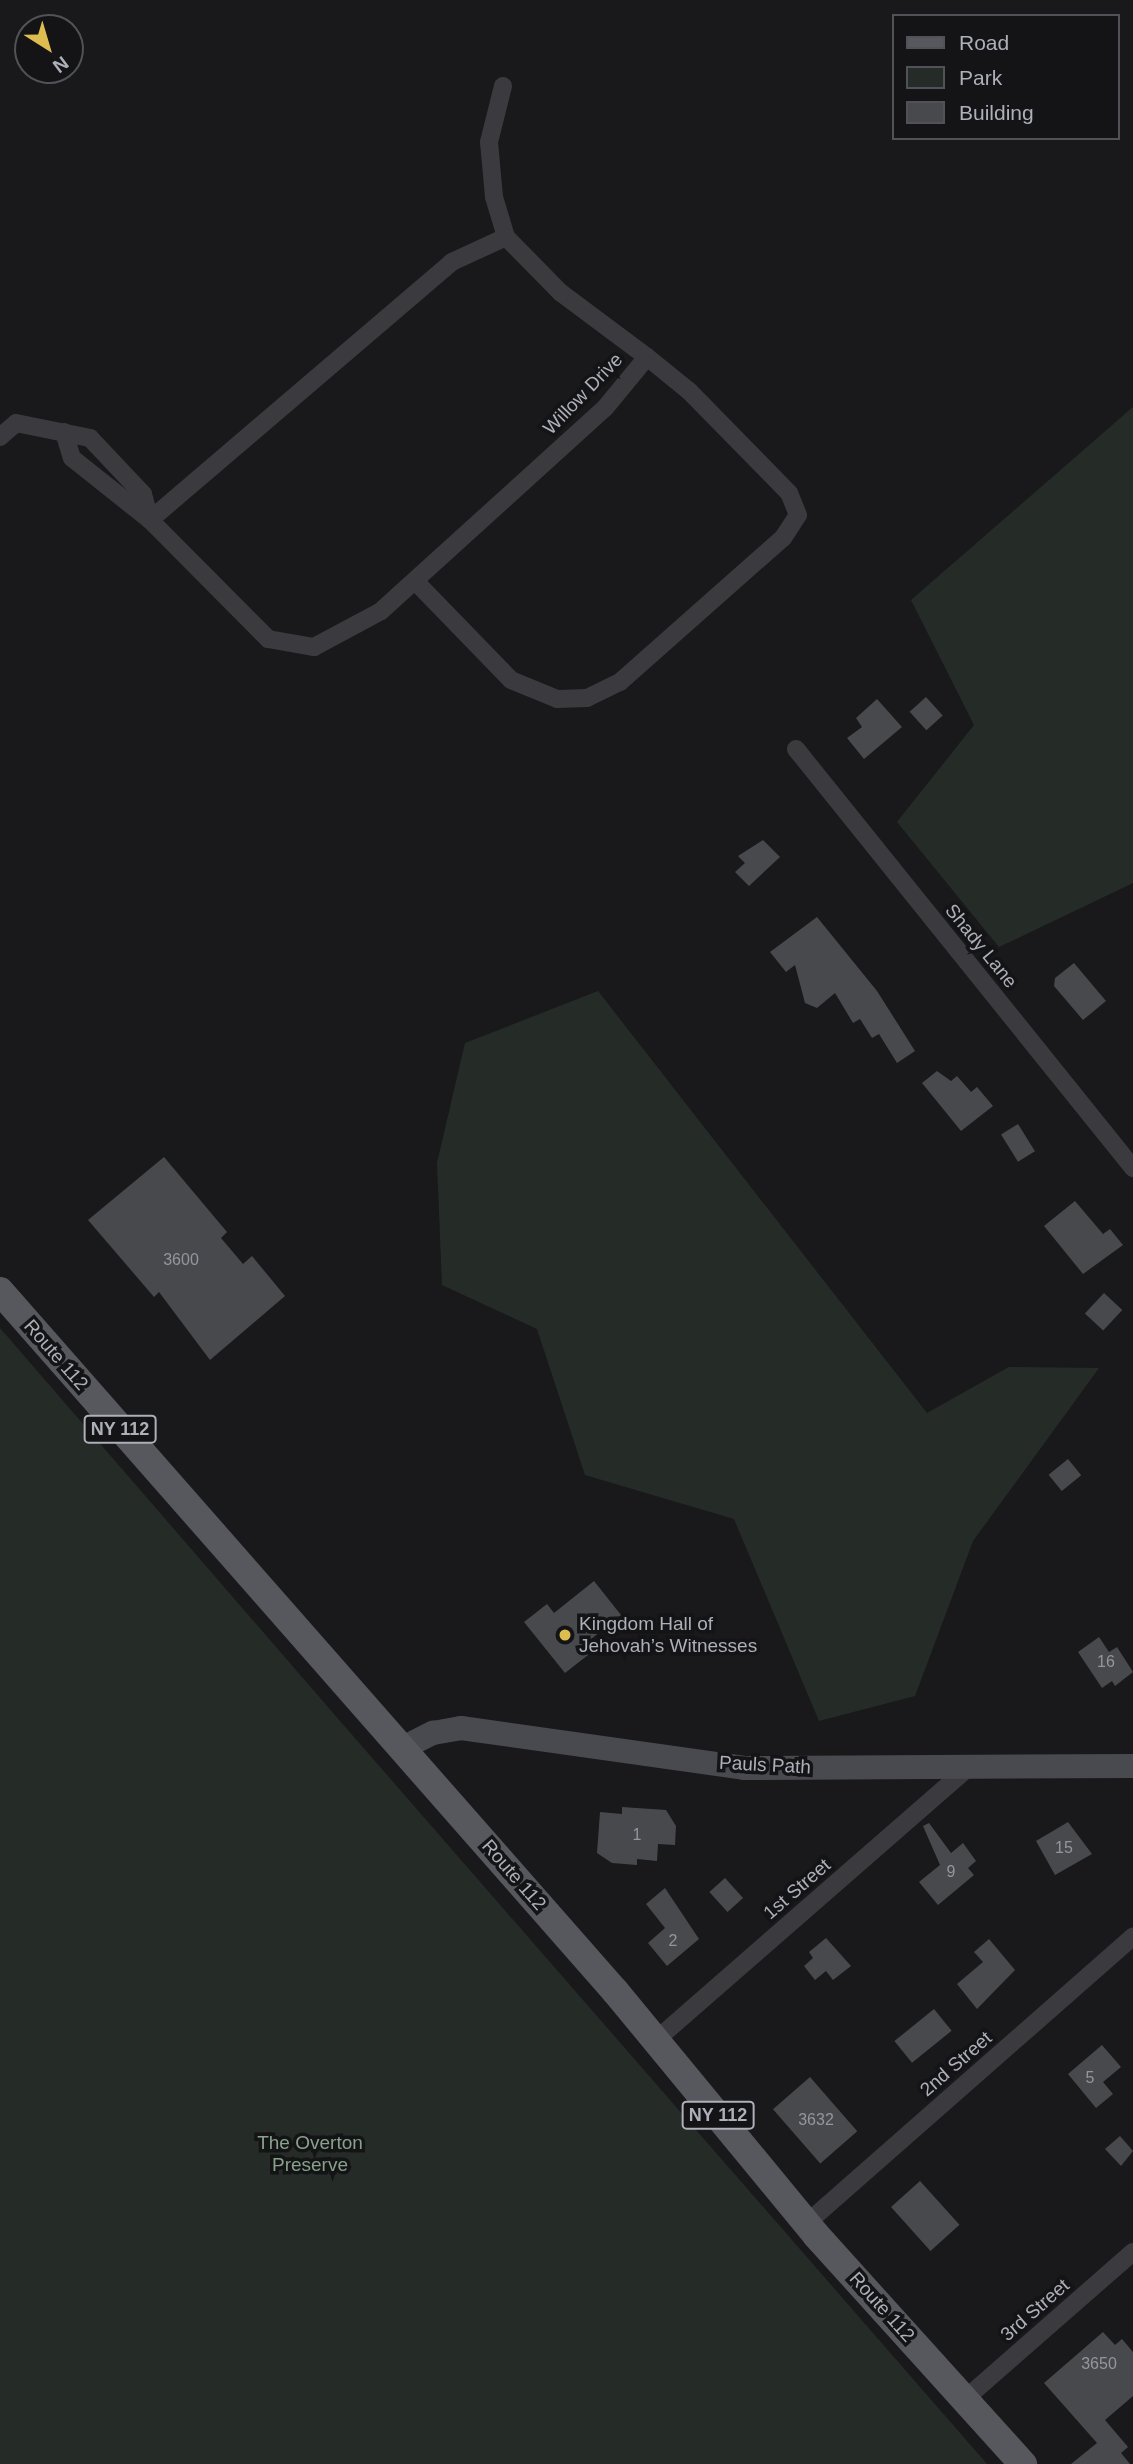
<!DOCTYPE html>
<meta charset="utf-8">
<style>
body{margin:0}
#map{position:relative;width:1133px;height:2464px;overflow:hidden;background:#19191b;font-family:Arial,sans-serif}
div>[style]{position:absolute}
.green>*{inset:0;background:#252c27}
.building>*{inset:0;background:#48494d;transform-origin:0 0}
.street>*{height:18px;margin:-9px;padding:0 9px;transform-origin:9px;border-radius:9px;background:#3b3b3f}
.secondary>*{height:24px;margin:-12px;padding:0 12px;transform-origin:12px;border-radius:12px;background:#494a4f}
.primary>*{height:28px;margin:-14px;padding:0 14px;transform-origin:14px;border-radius:14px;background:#57585e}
.dots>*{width:19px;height:19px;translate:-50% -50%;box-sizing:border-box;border:4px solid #141416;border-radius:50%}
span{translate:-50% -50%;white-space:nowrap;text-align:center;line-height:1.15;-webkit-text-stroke:7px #141416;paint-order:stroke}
.number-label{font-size:16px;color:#94969e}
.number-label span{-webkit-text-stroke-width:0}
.shield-label span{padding:2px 5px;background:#141416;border:2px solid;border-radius:5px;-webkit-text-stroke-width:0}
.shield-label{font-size:18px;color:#adafb9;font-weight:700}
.street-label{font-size:19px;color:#adafb9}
.poi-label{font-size:19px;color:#adafb9}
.left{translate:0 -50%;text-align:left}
.park-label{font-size:19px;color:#87a18b}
.legend{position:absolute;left:892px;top:14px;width:228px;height:126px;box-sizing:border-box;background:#141416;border:2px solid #515257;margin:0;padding:9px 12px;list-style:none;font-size:21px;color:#adafb9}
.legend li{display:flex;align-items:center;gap:14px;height:35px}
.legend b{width:35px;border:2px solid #515257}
.north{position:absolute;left:14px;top:14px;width:70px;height:70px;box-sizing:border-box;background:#141416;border:2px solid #515257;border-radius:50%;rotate:143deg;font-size:19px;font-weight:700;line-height:28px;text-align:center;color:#adafb9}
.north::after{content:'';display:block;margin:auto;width:24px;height:32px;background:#ddbd4f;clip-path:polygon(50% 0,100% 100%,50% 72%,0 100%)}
</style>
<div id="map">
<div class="green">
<div style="clip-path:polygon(1133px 407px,1133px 883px,999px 947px,897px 822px,974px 725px,911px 600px)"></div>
<div style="clip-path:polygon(598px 991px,927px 1413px,1009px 1367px,1099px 1368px,973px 1541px,915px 1696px,819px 1721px,734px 1519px,585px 1475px,537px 1329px,442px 1285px,437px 1163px,465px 1043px)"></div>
<div style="clip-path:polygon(0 1328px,340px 1721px,987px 2464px,0 2464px)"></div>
</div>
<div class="building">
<div style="left:926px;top:697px;width:25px;height:22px;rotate:48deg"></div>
<div style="clip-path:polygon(877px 699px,902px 727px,864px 759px,847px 738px,862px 727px,856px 718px)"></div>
<div style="clip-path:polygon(763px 840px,780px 857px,749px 886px,735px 872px,745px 863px,738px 856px)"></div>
<div style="clip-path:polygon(817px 917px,877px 991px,915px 1051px,897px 1063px,879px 1034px,872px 1038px,860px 1019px,853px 1023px,835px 993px,817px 1008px,805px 1003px,795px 965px,786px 972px,770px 952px)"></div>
<div style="clip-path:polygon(1074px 963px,1106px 1001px,1083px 1020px,1054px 986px,1055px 978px)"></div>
<div style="clip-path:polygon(937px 1071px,951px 1081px,957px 1076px,971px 1092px,977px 1087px,993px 1106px,961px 1131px,922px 1083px)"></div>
<div style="left:1018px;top:1124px;width:32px;height:20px;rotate:58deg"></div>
<div style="clip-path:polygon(164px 1157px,227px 1232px,221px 1238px,243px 1264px,252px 1256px,285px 1296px,210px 1360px,159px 1292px,154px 1297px,88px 1220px)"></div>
<div style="clip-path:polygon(1075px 1201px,1103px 1234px,1110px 1229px,1123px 1245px,1083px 1274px,1044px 1226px)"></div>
<div style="left:1104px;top:1293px;width:25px;height:28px;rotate:43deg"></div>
<div style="left:1068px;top:1459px;width:21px;height:25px;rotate:51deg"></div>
<div style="clip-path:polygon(594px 1581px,621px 1615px,581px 1647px,588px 1655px,565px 1673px,524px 1622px,547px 1604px,554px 1613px)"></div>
<div style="clip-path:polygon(1099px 1637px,1109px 1652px,1117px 1647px,1133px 1672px,1115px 1686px,1112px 1681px,1102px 1688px,1078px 1652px)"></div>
<div style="clip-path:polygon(622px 1807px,666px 1810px,676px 1826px,675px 1845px,658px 1844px,657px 1861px,637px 1859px,637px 1865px,612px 1863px,597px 1853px,600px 1812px,622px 1814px)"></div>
<div style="clip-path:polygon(1068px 1822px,1092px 1854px,1055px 1875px,1036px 1841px)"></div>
<div style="clip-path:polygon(929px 1823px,951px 1853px,963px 1843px,976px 1861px,968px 1868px,974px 1875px,938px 1905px,919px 1882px,940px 1865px,923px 1826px)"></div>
<div style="left:725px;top:1878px;width:27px;height:21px;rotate:48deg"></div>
<div style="clip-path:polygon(665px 1888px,699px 1939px,667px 1966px,648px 1943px,665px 1928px,646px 1904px)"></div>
<div style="clip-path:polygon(826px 1938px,851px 1966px,833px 1980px,826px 1971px,815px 1980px,804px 1966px,813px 1958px,809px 1952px)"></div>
<div style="clip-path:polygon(989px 1939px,1015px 1970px,977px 2009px,957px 1984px,983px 1962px,974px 1952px)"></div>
<div style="left:934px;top:2009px;width:28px;height:51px;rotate:51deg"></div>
<div style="clip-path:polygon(1102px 2045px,1121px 2067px,1103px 2082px,1113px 2094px,1096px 2108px,1068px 2074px)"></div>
<div style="left:810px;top:2077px;width:72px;height:49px;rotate:49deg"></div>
<div style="clip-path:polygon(1120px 2136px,1133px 2151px,1121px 2166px,1105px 2149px)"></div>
<div style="left:920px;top:2181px;width:59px;height:39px;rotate:48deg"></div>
<div style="clip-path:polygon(1103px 2332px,1115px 2345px,1122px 2339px,1133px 2352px,1133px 2396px,1105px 2420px,1128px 2447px,1121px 2453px,1130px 2464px,1071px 2464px,1097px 2443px,1044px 2383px)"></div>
</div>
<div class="street">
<div style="left:503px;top:86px;width:58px;rotate:104deg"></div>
<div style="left:489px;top:142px;width:55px;rotate:84.8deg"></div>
<div style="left:494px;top:197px;width:42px;rotate:73.3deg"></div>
<div style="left:64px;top:432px;width:27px;rotate:73deg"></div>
<div style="left:72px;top:458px;width:100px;rotate:38.5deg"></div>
<div style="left:150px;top:520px;width:168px;rotate:45.2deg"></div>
<div style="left:268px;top:639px;width:47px;rotate:9.9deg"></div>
<div style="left:314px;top:647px;width:76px;rotate:-28.2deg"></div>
<div style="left:381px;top:611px;width:302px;rotate:-42.2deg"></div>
<div style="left:605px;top:408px;width:66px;rotate:-50.5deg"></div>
<div style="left:647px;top:357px;width:107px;rotate:-143.3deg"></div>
<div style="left:561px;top:293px;width:78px;rotate:-134.5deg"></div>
<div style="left:506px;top:237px;width:60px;rotate:155.2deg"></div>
<div style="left:452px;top:262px;width:397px;rotate:139.5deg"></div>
<div style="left:0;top:437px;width:21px;rotate:-41deg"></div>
<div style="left:16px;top:423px;width:76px;rotate:11.5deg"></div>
<div style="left:90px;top:438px;width:77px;rotate:46.6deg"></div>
<div style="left:143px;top:494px;width:27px;rotate:75deg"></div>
<div style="left:415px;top:581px;width:138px;rotate:45.9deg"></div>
<div style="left:511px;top:680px;width:50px;rotate:22.4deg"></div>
<div style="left:557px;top:699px;width:30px;rotate:-2deg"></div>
<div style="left:587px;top:698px;width:37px;rotate:-26deg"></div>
<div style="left:620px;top:682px;width:217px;rotate:-41.5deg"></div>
<div style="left:783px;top:538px;width:27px;rotate:-57deg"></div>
<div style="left:798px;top:515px;width:24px;rotate:-112deg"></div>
<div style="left:789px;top:493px;width:143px;rotate:-134.4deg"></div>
<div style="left:689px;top:391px;width:54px;rotate:-141deg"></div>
<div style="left:796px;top:749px;width:538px;rotate:51.19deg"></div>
<div style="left:656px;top:2040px;width:411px;rotate:-41.1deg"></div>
<div style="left:807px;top:2223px;width:434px;rotate:-41.3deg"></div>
<div style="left:965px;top:2399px;width:223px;rotate:-41.2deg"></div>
</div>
<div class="secondary">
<div style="left:403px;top:1748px;width:34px;rotate:-27deg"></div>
<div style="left:433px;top:1733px;width:28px;rotate:-10deg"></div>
<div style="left:461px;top:1728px;width:286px;rotate:8deg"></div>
<div style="left:744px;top:1768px;width:389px;rotate:-0.3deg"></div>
</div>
<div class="primary">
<div style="left:0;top:1291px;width:932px;rotate:48.7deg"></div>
<div style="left:615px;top:1991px;width:316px;rotate:50.5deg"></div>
<div style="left:816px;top:2235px;width:309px;rotate:47.9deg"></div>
</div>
<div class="dots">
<div style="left:565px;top:1635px;background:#ddbd4f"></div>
</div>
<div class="number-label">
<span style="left:181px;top:1260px">3600</span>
<span style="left:1106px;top:1662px">16</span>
<span style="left:637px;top:1835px">1</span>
<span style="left:1064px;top:1848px">15</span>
<span style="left:951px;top:1872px">9</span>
<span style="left:673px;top:1941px">2</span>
<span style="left:1090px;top:2078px">5</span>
<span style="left:816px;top:2120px">3632</span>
<span style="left:1099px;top:2364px">3650</span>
</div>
<div class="shield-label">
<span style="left:120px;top:1429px">NY 112</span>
<span style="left:718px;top:2115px">NY 112</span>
</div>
<div class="street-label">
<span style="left:583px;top:394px;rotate:-46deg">Willow Drive</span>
<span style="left:981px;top:946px;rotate:51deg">Shady Lane</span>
<span style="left:56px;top:1355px;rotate:49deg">Route 112</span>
<span style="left:765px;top:1765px;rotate:3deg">Pauls Path</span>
<span style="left:514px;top:1875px;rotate:49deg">Route 112</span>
<span style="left:797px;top:1889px;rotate:-41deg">1st Street</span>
<span style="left:956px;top:2064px;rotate:-41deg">2nd Street</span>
<span style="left:882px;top:2307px;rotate:48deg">Route 112</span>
<span style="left:1035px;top:2310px;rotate:-41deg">3rd Street</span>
</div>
<div class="poi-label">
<span class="left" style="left:579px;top:1635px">Kingdom Hall of<br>Jehovah’s Witnesses</span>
</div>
<div class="park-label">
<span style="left:310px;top:2154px">The Overton<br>Preserve</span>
</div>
<ul class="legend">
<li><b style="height:9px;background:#57585e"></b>Road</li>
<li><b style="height:19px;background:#252c27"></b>Park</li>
<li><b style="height:19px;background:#48494d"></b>Building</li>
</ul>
<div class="north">N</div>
</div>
